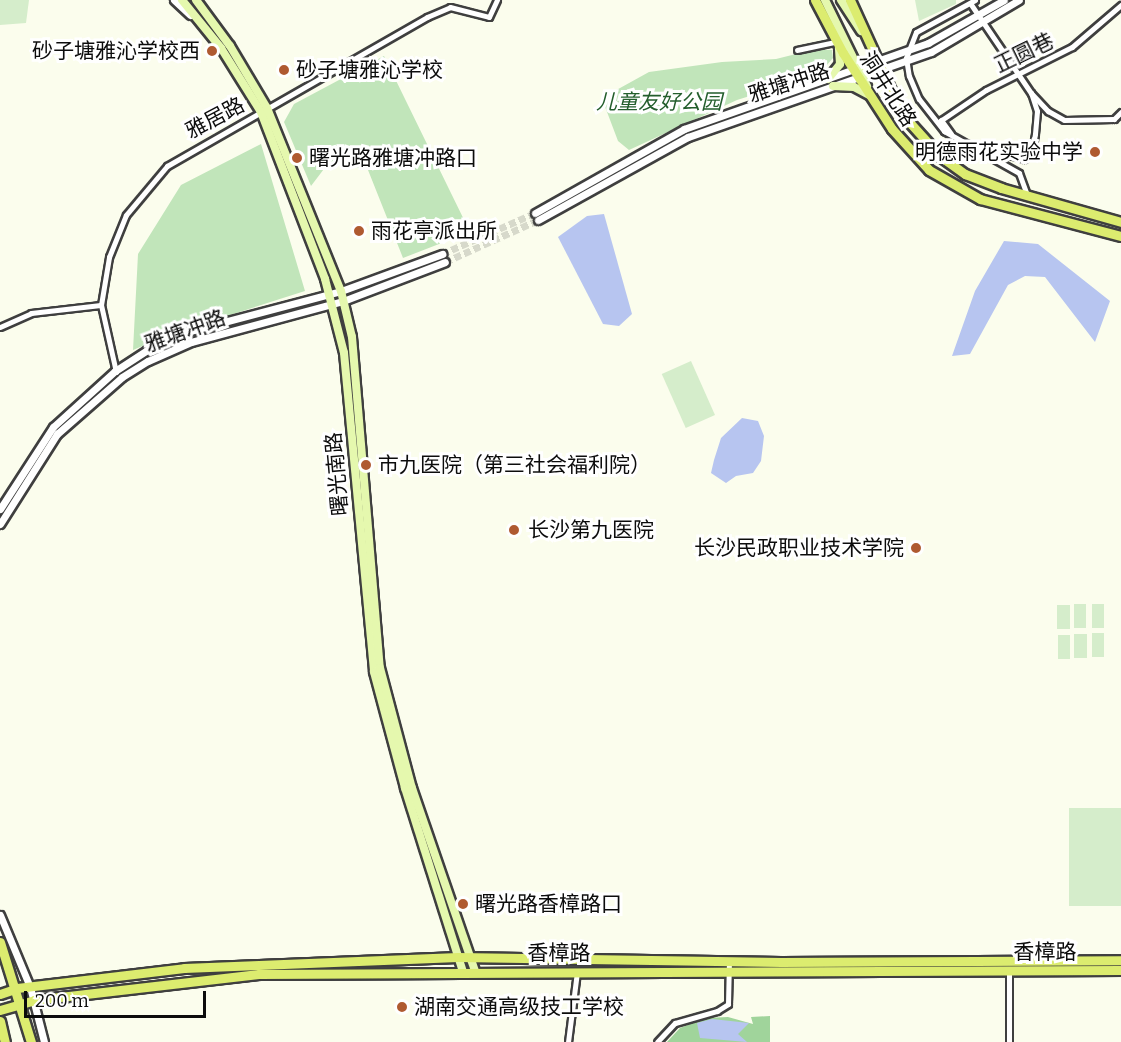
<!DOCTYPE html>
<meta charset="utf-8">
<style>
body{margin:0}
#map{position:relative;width:1121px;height:1042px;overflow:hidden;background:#fbfded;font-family:Bitter,"Noto Sans SC",serif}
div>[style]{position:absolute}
.green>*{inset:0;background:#c1e5ba}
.forest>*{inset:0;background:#a0d49b}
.pitch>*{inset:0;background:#d5edcb;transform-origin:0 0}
.water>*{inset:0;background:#b7c5f0}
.tertiary-tunnel>*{height:7px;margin-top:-3.5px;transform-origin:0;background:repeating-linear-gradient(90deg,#d7d9cb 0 7px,transparent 0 10.5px)}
.roads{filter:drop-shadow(2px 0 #3f3f3f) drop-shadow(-2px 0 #3f3f3f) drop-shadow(0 2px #3f3f3f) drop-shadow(0 -2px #3f3f3f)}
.pedestrian>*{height:4.5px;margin:-2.25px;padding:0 2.25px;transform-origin:2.25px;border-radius:2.25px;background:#fff}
.minor>*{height:5px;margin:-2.5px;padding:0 2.5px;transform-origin:2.5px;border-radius:2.5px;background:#fff}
.tertiary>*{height:7px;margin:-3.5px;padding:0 3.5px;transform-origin:3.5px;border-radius:3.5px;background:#fff}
.secondary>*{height:8px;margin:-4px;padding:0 4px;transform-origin:4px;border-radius:4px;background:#e5f8ae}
.primary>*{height:9px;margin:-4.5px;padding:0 4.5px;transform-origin:4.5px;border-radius:4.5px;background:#dcec6f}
.dots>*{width:16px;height:16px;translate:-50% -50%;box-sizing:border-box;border:3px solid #fff;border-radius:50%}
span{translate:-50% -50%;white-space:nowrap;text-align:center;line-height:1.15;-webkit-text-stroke:6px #fff;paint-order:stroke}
.poi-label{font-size:21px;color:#0c0c0c}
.right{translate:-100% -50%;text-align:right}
.left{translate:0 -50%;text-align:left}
.street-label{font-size:21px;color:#0c0c0c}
.park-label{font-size:21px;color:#235e2c;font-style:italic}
.scale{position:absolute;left:24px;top:991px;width:182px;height:27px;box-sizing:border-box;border:3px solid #0c0c0c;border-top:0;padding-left:8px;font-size:18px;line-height:21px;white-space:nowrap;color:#0c0c0c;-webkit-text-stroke:4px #fff;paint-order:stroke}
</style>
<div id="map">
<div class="green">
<div style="clip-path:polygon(812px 50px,832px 50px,833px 58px,819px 74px,737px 100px,629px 150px,618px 141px,604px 104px,611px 93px,649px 72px,722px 62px,776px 59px)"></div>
<div style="clip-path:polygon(384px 56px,470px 232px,403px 258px,368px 170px,330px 161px,311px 186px,284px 122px,294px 104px)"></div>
<div style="clip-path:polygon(261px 144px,305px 291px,174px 333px,133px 350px,138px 254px,181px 185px)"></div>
</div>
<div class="forest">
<div style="clip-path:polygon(770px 1016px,770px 1042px,667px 1042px,680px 1028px,706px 1018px,728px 1017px,753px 1024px,751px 1017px)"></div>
</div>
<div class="pitch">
<div style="clip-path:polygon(0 0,29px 0,26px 23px,0 25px)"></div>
<div style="clip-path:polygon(915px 0,956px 0,956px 4px,919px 21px)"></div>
<div style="left:691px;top:361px;width:59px;height:32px;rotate:66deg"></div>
<div style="left:1074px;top:604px;width:12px;height:24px"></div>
<div style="left:1092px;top:604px;width:12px;height:24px"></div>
<div style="left:1057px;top:605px;width:13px;height:24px"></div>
<div style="left:1104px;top:633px;width:24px;height:12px;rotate:90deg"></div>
<div style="left:1074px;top:634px;width:13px;height:24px"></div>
<div style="left:1058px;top:635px;width:12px;height:24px"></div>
<div style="left:1121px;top:808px;width:98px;height:52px;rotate:90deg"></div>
</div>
<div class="water">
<div style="clip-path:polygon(604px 214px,632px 314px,619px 326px,603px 324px,558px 237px,587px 216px)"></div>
<div style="clip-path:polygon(1004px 241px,1038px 244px,1110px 301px,1095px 342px,1045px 277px,1025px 276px,1008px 285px,970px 354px,952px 356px,975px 291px)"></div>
<div style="clip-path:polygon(742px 418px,758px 421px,764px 436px,761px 461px,753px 473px,736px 476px,726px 483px,711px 473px,714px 460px,721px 438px)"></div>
<div style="clip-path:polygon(712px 1019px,749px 1023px,738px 1034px,747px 1042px,700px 1038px,697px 1023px)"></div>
</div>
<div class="tertiary-tunnel">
<div style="left:442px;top:254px;width:102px;rotate:-23.8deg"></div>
<div style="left:445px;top:262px;width:102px;rotate:-24.3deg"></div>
</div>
<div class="roads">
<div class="pedestrian">
<div style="left:797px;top:50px;width:40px;rotate:-12deg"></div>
</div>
<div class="minor">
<div style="left:975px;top:0;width:67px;rotate:151.5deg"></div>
<div style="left:916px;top:32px;width:28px;rotate:111deg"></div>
<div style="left:906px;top:58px;width:18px;rotate:81deg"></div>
<div style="left:909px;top:76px;width:25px;rotate:67deg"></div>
<div style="left:919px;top:99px;width:41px;rotate:52deg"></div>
<div style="left:944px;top:131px;width:86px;rotate:29.2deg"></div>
<div style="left:1019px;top:173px;width:23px;rotate:70deg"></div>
<div style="left:970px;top:3px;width:109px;rotate:55.9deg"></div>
<div style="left:941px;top:120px;width:17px;rotate:54deg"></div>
<div style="left:940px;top:121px;width:55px;rotate:-34deg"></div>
<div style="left:986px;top:90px;width:96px;rotate:-26.6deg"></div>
<div style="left:1072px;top:47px;width:65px;rotate:-40.6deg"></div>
<div style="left:964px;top:143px;width:62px;rotate:14.9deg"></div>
<div style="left:1024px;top:159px;width:11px;rotate:-45deg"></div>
<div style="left:1032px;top:151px;width:17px;rotate:-80deg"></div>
<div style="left:1035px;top:134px;width:23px;rotate:-85deg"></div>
<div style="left:1037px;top:111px;width:19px;rotate:-108deg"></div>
<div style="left:1031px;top:93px;width:25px;rotate:47deg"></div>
<div style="left:1048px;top:111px;width:18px;rotate:29deg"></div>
<div style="left:1064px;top:120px;width:50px;rotate:-1.1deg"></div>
<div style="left:1114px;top:119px;width:10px;rotate:-45deg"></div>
<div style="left:0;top:327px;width:34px;rotate:-24deg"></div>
<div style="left:31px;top:313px;width:70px;rotate:-6.5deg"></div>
<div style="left:116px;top:372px;width:69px;rotate:-102.6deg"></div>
<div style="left:101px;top:305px;width:49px;rotate:-80.5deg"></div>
<div style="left:109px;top:257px;width:45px;rotate:-68deg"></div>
<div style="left:126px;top:215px;width:64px;rotate:-50.1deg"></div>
<div style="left:167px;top:166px;width:300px;rotate:-29.8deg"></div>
<div style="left:427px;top:17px;width:25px;rotate:-23deg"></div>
<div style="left:450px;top:7px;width:40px;rotate:14.4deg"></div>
<div style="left:489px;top:17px;width:19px;rotate:-65deg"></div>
<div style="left:1009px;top:970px;width:72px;rotate:90deg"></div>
<div style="left:568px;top:1042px;width:71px;rotate:-82.7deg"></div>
<div style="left:657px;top:1042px;width:26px;rotate:-47deg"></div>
<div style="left:675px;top:1023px;width:44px;rotate:-15.9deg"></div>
<div style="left:717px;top:1011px;width:13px;rotate:-32deg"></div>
<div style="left:728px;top:1004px;width:44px;rotate:-88.7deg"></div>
</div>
<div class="tertiary">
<div style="left:174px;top:0;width:22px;rotate:43deg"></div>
<div style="left:535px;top:213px;width:171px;rotate:-29.4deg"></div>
<div style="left:684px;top:129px;width:259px;rotate:-19.4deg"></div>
<div style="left:928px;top:43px;width:87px;rotate:-29.5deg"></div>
<div style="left:538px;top:220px;width:171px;rotate:-29deg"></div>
<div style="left:688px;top:137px;width:257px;rotate:-19.3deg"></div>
<div style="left:931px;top:52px;width:102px;rotate:-30.6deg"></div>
<div style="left:0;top:509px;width:98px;rotate:-57.1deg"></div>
<div style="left:53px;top:427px;width:84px;rotate:-42.1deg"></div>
<div style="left:115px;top:371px;width:38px;rotate:-33deg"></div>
<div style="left:147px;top:350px;width:43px;rotate:-24.8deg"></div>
<div style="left:186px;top:332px;width:160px;rotate:-14.8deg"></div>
<div style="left:341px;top:291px;width:108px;rotate:-20.1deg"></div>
<div style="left:0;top:524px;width:107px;rotate:-57.7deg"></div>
<div style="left:57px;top:434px;width:86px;rotate:-41.2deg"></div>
<div style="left:122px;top:377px;width:31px;rotate:-32deg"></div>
<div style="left:148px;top:361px;width:47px;rotate:-23.8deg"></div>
<div style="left:191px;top:342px;width:157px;rotate:-15.1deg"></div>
<div style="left:343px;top:301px;width:109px;rotate:-20.9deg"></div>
<div style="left:0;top:915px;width:78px;rotate:67.4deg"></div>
<div style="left:30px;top:987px;width:57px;rotate:75.7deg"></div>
</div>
<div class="secondary">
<div style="left:182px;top:0;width:62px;rotate:50.9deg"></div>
<div style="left:221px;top:48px;width:75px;rotate:58deg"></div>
<div style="left:261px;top:112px;width:179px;rotate:69deg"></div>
<div style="left:325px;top:279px;width:76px;rotate:75.6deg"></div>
<div style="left:344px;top:353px;width:320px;rotate:84.6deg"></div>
<div style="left:374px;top:672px;width:120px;rotate:75deg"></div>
<div style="left:405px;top:788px;width:193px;rotate:72.5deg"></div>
<div style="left:196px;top:0;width:57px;rotate:53.5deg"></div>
<div style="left:230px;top:46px;width:72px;rotate:59.2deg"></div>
<div style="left:267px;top:108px;width:197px;rotate:68deg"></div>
<div style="left:341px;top:291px;width:47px;rotate:76.6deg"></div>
<div style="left:352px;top:337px;width:332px;rotate:85.2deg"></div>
<div style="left:380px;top:668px;width:124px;rotate:75.1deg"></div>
<div style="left:412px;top:788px;width:194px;rotate:71deg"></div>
<div style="left:825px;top:0;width:96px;rotate:64deg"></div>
<div style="left:841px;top:0;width:37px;rotate:57deg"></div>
<div style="left:828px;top:79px;width:19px;rotate:-51deg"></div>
<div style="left:840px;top:64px;width:16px;rotate:-94deg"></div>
<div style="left:833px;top:86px;width:21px;rotate:3deg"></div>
<div style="left:854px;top:87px;width:17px;rotate:28deg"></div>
</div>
<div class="primary">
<div style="left:815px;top:0;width:60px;rotate:62.2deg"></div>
<div style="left:843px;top:53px;width:90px;rotate:57.2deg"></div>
<div style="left:892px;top:129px;width:55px;rotate:47.9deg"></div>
<div style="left:929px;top:170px;width:59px;rotate:29.6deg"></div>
<div style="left:980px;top:199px;width:146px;rotate:14.7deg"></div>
<div style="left:850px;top:0;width:125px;rotate:65.5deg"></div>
<div style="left:902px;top:114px;width:57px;rotate:47.9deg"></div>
<div style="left:940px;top:156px;width:31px;rotate:36deg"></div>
<div style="left:965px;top:174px;width:39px;rotate:21deg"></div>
<div style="left:1001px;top:188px;width:125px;rotate:15.8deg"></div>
<div style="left:0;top:942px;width:105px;rotate:72.8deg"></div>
<div style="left:0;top:994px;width:18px;rotate:-19deg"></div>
<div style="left:17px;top:988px;width:168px;rotate:-6.8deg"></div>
<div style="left:184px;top:968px;width:274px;rotate:-2.3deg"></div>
<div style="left:458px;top:957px;width:323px;rotate:0.9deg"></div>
<div style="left:781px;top:962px;width:340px;rotate:-0.3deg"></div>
<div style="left:0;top:1010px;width:35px;rotate:-16deg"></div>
<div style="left:34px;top:1000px;width:226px;rotate:-6.6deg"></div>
<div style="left:259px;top:974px;width:862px;rotate:-0.27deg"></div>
<div style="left:0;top:1021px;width:22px;rotate:77deg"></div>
</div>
</div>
<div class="dots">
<div style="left:212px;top:51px;background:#af5a31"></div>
<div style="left:284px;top:70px;background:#af5a31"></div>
<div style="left:1095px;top:152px;background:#af5a31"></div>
<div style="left:297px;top:158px;background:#af5a31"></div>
<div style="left:359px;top:231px;background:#af5a31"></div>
<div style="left:366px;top:465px;background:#af5a31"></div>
<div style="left:514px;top:530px;background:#af5a31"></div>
<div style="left:916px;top:548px;background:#af5a31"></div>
<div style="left:463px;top:904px;background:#af5a31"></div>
<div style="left:402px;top:1007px;background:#af5a31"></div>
</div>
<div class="poi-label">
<span class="right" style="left:200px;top:51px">砂子塘雅沁学校西</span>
<span class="left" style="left:296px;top:70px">砂子塘雅沁学校</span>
<span class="right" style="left:1083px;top:152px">明德雨花实验中学</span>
<span class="left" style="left:309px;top:158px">曙光路雅塘冲路口</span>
<span class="left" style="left:371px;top:231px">雨花亭派出所</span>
<span class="left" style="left:378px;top:465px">市九医院（第三社会福利院）</span>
<span class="left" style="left:528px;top:530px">长沙第九医院</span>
<span class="right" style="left:904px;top:548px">长沙民政职业技术学院</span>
<span class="left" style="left:475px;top:904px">曙光路香樟路口</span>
<span class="left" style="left:414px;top:1007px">湖南交通高级技工学校</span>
</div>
<div class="street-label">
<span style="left:1024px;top:53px;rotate:-26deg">正圆巷</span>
<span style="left:789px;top:83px;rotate:-18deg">雅塘冲路</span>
<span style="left:888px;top:89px;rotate:57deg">洞井北路</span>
<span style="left:215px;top:118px;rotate:-28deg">雅居路</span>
<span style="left:185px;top:331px;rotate:-20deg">雅塘冲路</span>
<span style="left:337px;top:474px;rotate:-95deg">曙光南路</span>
<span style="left:1045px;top:952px">香樟路</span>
<span style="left:559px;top:953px">香樟路</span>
</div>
<div class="park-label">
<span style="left:659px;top:102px">儿童友好公园</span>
</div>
<div class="scale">200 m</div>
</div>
